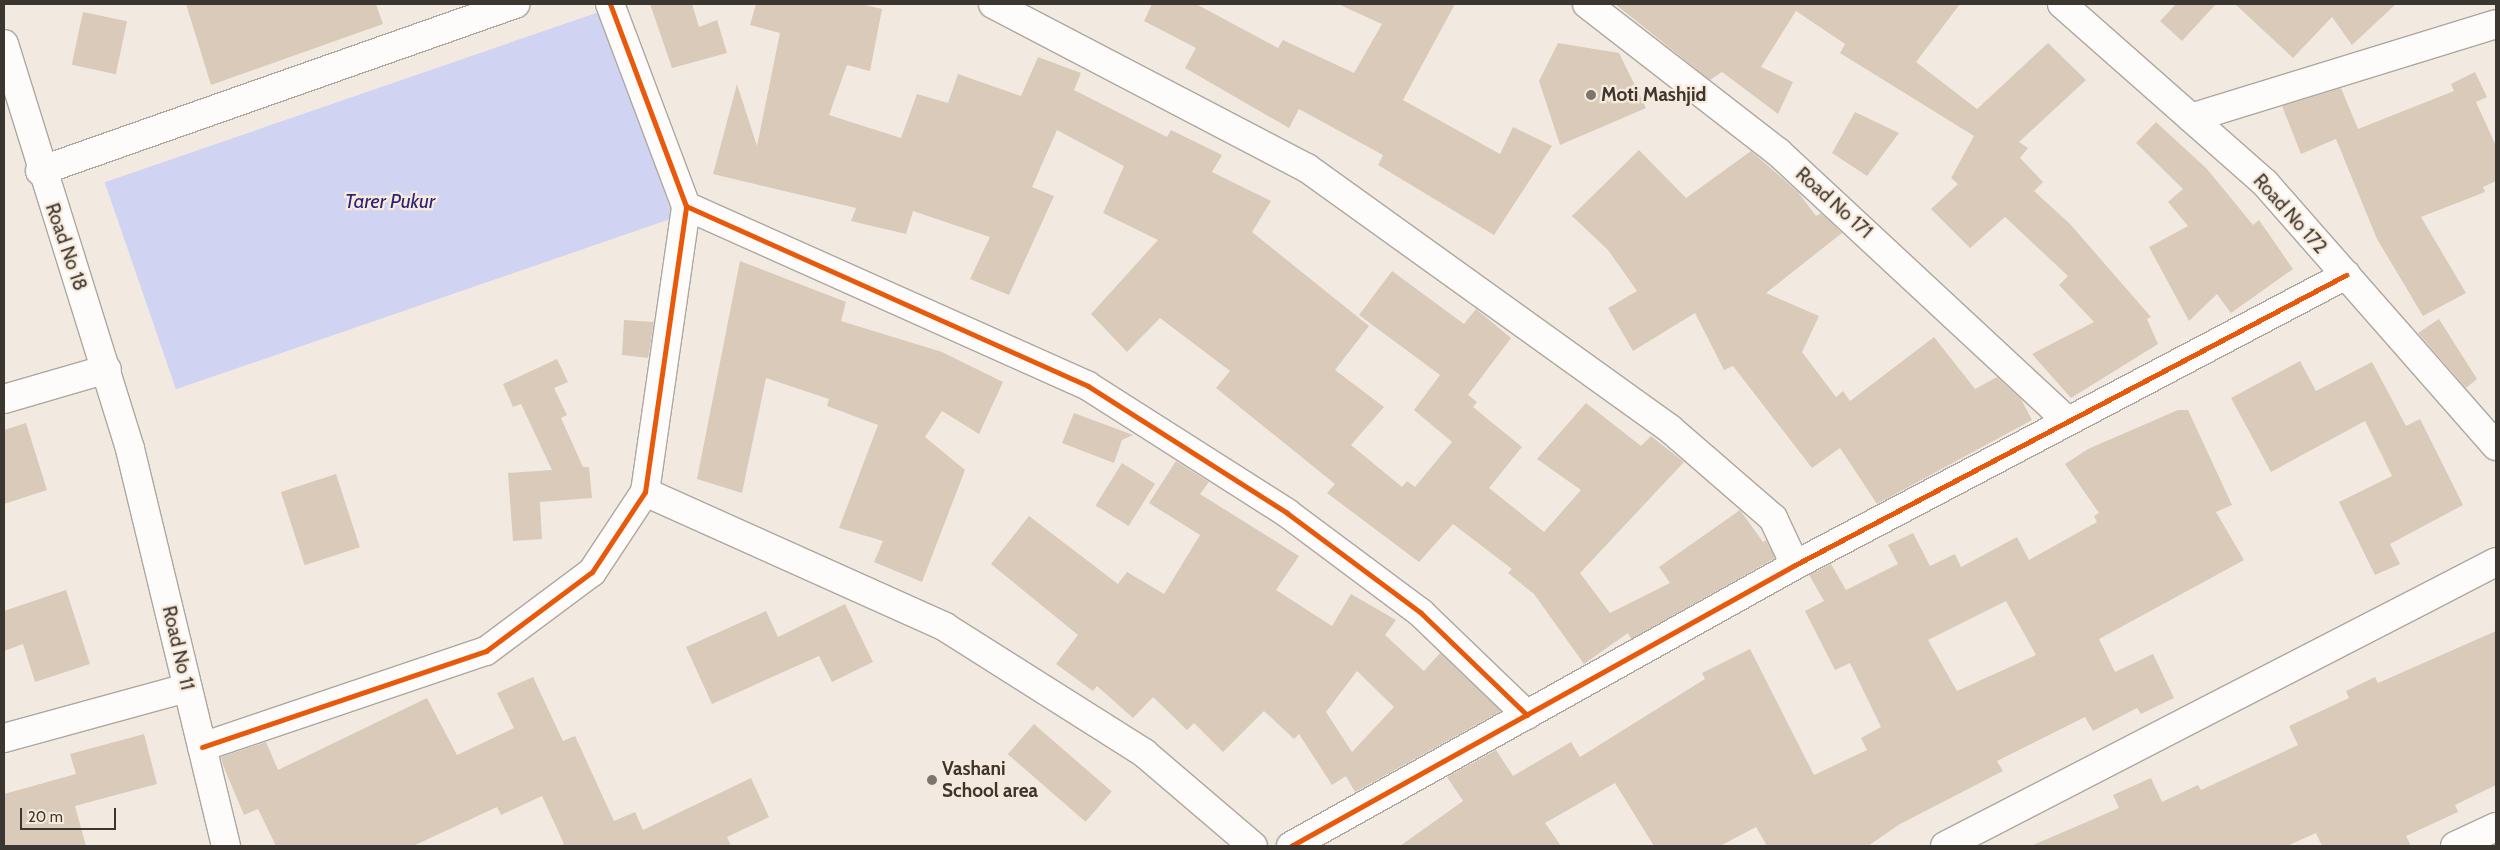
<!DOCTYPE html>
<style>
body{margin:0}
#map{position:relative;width:2500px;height:850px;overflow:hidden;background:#f2eae1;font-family:Cabin,sans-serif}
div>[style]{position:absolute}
.water>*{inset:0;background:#d1d3f2;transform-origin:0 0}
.building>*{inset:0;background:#dacab9;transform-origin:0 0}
.roads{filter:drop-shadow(1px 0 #ada7a0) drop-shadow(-1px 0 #ada7a0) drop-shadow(0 1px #ada7a0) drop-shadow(0 -1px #ada7a0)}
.minor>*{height:28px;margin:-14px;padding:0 14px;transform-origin:14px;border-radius:14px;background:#fdfcfa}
.tertiary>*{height:28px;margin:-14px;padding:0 14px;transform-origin:14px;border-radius:14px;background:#fdfcfa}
.cycleway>*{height:5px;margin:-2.5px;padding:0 2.5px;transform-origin:2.5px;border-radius:2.5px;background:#e8590c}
.dots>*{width:14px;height:14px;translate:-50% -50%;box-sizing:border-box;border:2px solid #f8eadb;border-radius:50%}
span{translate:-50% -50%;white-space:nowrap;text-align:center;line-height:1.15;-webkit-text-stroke:4.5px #f8eadb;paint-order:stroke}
.poi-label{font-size:19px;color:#3b3630;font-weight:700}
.left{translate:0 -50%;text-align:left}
.street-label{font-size:19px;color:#3b3630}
.water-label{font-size:20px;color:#2b247b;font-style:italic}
.frame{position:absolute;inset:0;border:5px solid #3b3630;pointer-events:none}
.scale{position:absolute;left:20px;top:808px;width:96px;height:22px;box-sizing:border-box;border:2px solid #3b3630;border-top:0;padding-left:6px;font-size:15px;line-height:18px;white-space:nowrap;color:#3b3630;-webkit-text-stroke:4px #f8eadb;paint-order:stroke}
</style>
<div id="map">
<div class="water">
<div style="left:602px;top:11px;width:219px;height:526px;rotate:71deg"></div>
</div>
<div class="building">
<div style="clip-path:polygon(186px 4px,376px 4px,383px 24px,211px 85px)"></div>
<div style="clip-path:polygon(650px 4px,692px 4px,699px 27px,717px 20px,727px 53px,672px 68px)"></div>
<div style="clip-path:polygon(756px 4px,861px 4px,882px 9px,870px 71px,847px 65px,829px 115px,901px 138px,917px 94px,948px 103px,958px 74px,1021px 96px,1038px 57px,1081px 73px,1074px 90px,1167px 137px,1171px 130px,1222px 155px,1212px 172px,1271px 201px,1252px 232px,1369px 326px,1335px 370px,1384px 407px,1351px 445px,1402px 487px,1407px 481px,1415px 487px,1452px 442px,1414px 410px,1440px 375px,1359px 315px,1392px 271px,1464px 324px,1476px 309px,1511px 338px,1468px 395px,1477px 402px,1473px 407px,1522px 447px,1489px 488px,1544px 532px,1581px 490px,1537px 459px,1586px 403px,1641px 446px,1651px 436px,1684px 462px,1580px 573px,1610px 613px,1670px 583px,1659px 567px,1740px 510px,1763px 542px,1766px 540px,1775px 558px,1631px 639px,1628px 633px,1584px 664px,1534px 594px,1508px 573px,1512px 569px,1453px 524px,1419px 562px,1327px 493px,1335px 484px,1216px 388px,1230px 371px,1160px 318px,1127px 352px,1091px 314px,1158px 240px,1103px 213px,1124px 166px,1057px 130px,1032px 187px,1054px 196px,1009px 295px,970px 279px,990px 237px,913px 211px,906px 234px,851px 221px,856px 208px,713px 174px,737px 84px,757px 146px,780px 33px,750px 25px)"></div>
<div style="clip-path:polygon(1152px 4px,1196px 4px,1278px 48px,1283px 40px,1354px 73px,1382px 24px,1338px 4px,1455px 4px,1403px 100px,1500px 154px,1513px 127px,1552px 146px,1494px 235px,1378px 165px,1383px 155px,1299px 109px,1289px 128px,1185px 68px,1196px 48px,1144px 21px)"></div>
<div style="clip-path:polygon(1615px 4px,1960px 4px,1916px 62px,1977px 109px,2048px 43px,2086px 80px,2019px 142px,2028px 148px,2020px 158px,2043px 182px,2034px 191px,2070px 224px,2151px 317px,2147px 319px,2158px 344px,2071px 398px,2032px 354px,2094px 322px,2059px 285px,2068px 276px,2005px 217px,1970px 248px,1931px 209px,1958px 184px,1951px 178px,1974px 136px,1840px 53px,1845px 44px,1796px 11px,1761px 67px,1793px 82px,1778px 114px,1722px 72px,1710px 80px)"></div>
<div style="clip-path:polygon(2176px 4px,2216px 4px,2182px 41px,2160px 21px)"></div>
<div style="clip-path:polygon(2235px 4px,2396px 4px,2352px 45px,2332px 17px,2293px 58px)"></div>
<div style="left:83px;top:12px;width:45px;height:54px;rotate:12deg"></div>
<div style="clip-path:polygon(1558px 43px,1619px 53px,1646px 108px,1560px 145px,1539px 81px)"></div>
<div style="clip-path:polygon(2475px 72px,2487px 97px,2476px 102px,2496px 146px,2496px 181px,2483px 187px,2485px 192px,2421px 217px,2466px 293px,2423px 316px,2377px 239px,2336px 139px,2301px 154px,2282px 106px,2341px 88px,2358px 129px,2454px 91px,2451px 84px)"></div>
<div style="clip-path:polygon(1855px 112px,1899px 133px,1867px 176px,1832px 153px)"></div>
<div style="clip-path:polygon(2156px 122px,2207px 169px,2253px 225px,2259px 220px,2293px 269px,2231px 313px,2217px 294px,2189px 321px,2149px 247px,2188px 226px,2168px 202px,2183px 189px,2136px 143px)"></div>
<div style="clip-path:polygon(1639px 150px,1686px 198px,1751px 151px,1798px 192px,1816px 216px,1821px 213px,1842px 233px,1766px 293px,1819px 316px,1802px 352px,1836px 397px,1843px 391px,1850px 401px,1934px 337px,1975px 389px,1997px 377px,2021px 399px,2032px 420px,1877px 504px,1840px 448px,1812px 468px,1733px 366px,1724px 370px,1695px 313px,1633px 351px,1608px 308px,1637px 291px,1608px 250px,1572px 216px)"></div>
<div style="clip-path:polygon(740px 261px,846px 302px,841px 321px,942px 352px,1003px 382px,979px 434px,942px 411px,925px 437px,965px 470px,922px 582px,874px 562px,883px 541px,839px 528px,878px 425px,827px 406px,829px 399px,766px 378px,742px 493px,697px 479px)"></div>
<div style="clip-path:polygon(2439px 319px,2477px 379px,2466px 388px,2418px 333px)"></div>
<div style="clip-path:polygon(624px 320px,654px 322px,648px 358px,622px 355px)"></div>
<div style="clip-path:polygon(557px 359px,568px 382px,554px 388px,567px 415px,561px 418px,583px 467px,589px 467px,592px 498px,540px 502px,542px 539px,513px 541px,508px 473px,552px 470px,521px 404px,513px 407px,503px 384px)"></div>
<div style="clip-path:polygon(2300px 361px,2316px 391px,2372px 362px,2406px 426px,2420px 419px,2463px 505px,2390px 544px,2400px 564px,2375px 575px,2339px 502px,2392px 476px,2365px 421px,2271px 472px,2231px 398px)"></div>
<div style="clip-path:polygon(evenodd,2178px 410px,2188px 410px,2232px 505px,2216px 512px,2244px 560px,2099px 639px,2115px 672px,2153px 654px,2174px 698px,2141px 714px,2137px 708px,2093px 731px,2085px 717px,1997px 761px,2003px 771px,1900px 824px,1868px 846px,1767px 846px,1756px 827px,1720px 846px,1654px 846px,1615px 783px,1545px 823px,1561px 846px,1400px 846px,1463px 801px,1447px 777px,1496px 750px,1513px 776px,1571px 742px,1580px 757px,1705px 679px,1702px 673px,1750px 649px,1814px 775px,1867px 750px,1861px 738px,1881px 727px,1850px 663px,1835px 670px,1805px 611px,1824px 601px,1809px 575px,1831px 564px,1846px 590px,1898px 564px,1888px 545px,1913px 533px,1930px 566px,1955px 554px,1961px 567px,2017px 537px,2029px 560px,2097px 522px,2094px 516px,2099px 513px,2065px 464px,2088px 449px,2178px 410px,2006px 601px,2036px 655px,1957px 691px,1928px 640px,2006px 601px)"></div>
<div style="clip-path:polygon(1074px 413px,1133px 435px,1122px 440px,1114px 463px,1062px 443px)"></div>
<div style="clip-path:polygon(26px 423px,47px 490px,4px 504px,4px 430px)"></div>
<div style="clip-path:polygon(evenodd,1176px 461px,1209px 482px,1200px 494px,1299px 556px,1276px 590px,1332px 626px,1351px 594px,1396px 620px,1385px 635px,1424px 671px,1440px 653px,1501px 711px,1355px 792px,1346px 776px,1332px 785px,1299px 734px,1294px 739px,1264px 711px,1223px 752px,1194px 723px,1187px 730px,1153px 697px,1133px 718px,1097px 686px,1093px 691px,1056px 664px,1078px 635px,991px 564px,1029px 516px,1118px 584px,1127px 572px,1164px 594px,1200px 535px,1149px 503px,1176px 461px,1357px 671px,1394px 707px,1352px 752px,1326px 712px,1357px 671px)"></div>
<div style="left:1122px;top:463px;width:39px;height:50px;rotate:32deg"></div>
<div style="left:336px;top:474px;width:77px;height:58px;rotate:72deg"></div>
<div style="clip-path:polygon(66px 590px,90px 664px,35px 682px,23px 644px,4px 651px,4px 611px)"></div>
<div style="clip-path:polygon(845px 604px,873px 662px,832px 682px,819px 656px,712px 704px,686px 647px,766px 611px,778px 637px)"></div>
<div style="clip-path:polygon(2496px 631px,2496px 785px,2455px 805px,2458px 812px,2406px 836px,2411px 846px,2322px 846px,2316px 833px,2287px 846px,2031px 846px,2119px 808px,2113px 795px,2151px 778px,2162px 802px,2198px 785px,2201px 790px,2298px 745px,2289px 726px,2349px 698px,2346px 691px,2375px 677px,2378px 683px)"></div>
<div style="clip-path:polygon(533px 677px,563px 741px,575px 736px,614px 821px,635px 812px,643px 830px,751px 778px,769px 817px,727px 837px,731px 846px,560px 846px,564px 844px,542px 796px,501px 815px,497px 807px,413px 846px,276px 846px,258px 809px,244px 815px,223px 765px,221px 757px,266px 742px,278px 770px,427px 698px,457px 755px,514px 728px,497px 693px)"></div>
<div style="left:1034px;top:724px;width:103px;height:40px;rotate:41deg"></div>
<div style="clip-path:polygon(144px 734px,157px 784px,75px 806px,86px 846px,4px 846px,4px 794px,76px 774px,70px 754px)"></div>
</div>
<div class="roads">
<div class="minor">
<div style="left:993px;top:4px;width:354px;rotate:27.6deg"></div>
<div style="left:1307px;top:168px;width:446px;rotate:35.7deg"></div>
<div style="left:1669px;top:428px;width:138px;rotate:40.9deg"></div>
<div style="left:1773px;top:518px;width:52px;rotate:64.9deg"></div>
<div style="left:1587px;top:4px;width:242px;rotate:37.8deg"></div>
<div style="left:1778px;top:152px;width:393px;rotate:42.9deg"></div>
<div style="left:2062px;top:4px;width:271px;rotate:41.4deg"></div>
<div style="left:2265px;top:183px;width:350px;rotate:48.7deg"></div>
<div style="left:2191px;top:118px;width:319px;rotate:-17.1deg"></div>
<div style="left:40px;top:171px;width:504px;rotate:-19.37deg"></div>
<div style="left:686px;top:206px;width:440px;rotate:24.1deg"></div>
<div style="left:1088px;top:386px;width:236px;rotate:32.5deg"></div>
<div style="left:1287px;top:513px;width:167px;rotate:36.7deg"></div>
<div style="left:1421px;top:613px;width:147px;rotate:43.9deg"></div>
<div style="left:4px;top:399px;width:107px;rotate:-16.2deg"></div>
<div style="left:645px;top:492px;width:329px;rotate:24.2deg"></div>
<div style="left:945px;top:627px;width:236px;rotate:32.3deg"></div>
<div style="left:1144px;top:753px;width:143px;rotate:40.5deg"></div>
<div style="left:4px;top:738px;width:190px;rotate:-15.3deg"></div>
<div style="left:202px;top:747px;width:300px;rotate:-18.7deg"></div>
<div style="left:486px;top:651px;width:132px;rotate:-36.7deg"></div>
<div style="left:592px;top:572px;width:96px;rotate:-56.5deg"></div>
<div style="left:645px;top:492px;width:289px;rotate:-81.8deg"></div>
<div style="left:686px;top:206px;width:216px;rotate:-110.6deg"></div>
<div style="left:1291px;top:846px;width:577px;rotate:-29.14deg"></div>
<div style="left:1795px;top:565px;width:623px;rotate:-27.76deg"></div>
<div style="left:1945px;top:846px;width:620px;rotate:-27.27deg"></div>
<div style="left:2455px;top:846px;width:45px;rotate:-24.9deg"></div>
</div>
<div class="tertiary">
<div style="left:4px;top:44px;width:424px;rotate:72.7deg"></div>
<div style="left:130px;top:449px;width:408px;rotate:76.4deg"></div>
</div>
</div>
<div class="cycleway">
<div style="left:686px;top:206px;width:440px;rotate:24.1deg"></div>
<div style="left:1088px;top:386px;width:236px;rotate:32.5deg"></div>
<div style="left:1287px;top:513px;width:167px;rotate:36.7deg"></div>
<div style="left:1421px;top:613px;width:147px;rotate:43.9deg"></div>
<div style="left:202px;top:747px;width:300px;rotate:-18.7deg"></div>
<div style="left:486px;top:651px;width:132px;rotate:-36.7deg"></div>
<div style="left:592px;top:572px;width:96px;rotate:-56.5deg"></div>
<div style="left:645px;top:492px;width:289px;rotate:-81.8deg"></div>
<div style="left:686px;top:206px;width:216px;rotate:-110.6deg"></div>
<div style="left:1291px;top:846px;width:577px;rotate:-29.14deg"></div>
<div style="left:1795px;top:565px;width:623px;rotate:-27.76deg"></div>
</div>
<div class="dots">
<div style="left:1591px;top:95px;background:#7b756e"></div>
<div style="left:932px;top:780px;background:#7b756e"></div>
</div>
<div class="poi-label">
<span class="left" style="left:1601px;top:95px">Moti Mashjid</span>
<span class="left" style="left:942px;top:780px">Vashani<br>School area</span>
</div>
<div class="street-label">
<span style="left:1834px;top:203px;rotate:42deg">Road No 171</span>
<span style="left:2290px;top:214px;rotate:48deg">Road No 172</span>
<span style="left:66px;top:247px;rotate:71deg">Road No 18</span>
<span style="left:178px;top:648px;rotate:77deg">Road No 11</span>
</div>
<div class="water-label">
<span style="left:390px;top:201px">Tarer Pukur</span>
</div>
<div class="frame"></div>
<div class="scale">20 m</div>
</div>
